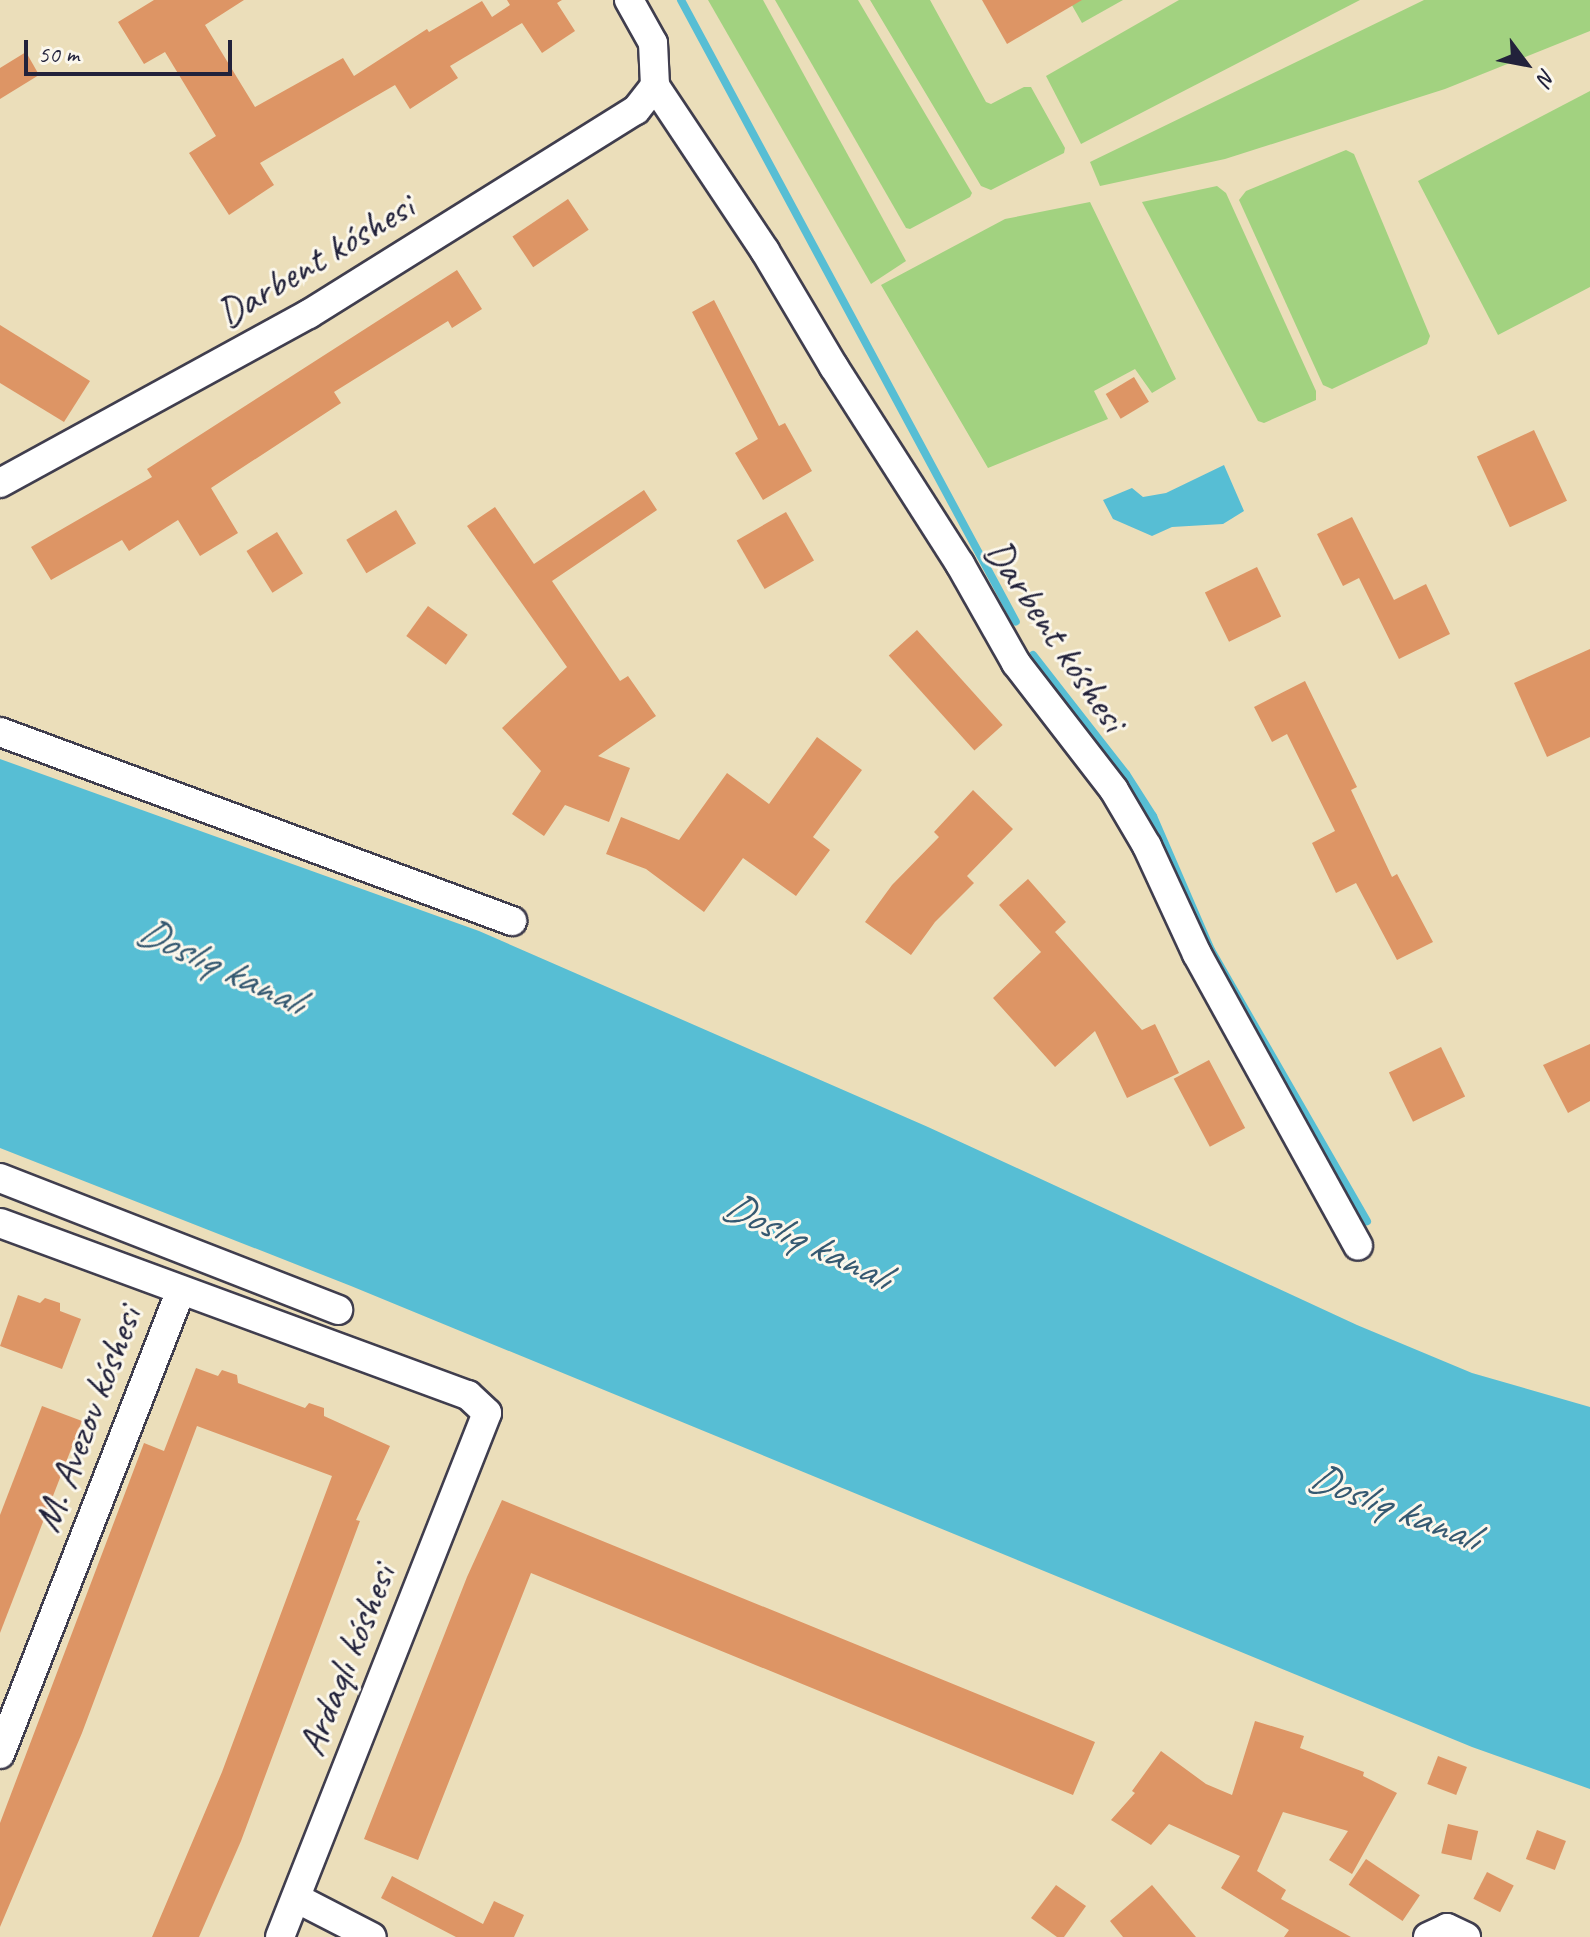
<!DOCTYPE html>
<meta charset="utf-8">
<style>
body{margin:0}
#map{position:relative;width:1590px;height:1937px;overflow:hidden;background:#ebdeba;font-family:Caveat,sans-serif}
div>[style]{position:absolute}
.green>*{inset:0;background:#a2d280}
.water>*{inset:0;background:#57bed4}
.stream>*{height:8px;margin:-4px;padding:0 4px;transform-origin:4px;border-radius:4px;background:#57bed4}
.building>*{inset:0;background:#dd9565;transform-origin:0 0}
.roads{filter:drop-shadow(2px 0 #403e4e) drop-shadow(-2px 0 #403e4e) drop-shadow(0 2px #403e4e) drop-shadow(0 -2px #403e4e)}
.minor>*{height:28px;margin:-14px;padding:0 14px;transform-origin:14px;border-radius:14px;background:#fff}
span{translate:-50% -50%;white-space:nowrap;text-align:center;line-height:1.15;-webkit-text-stroke:6px #fbf7ec;paint-order:stroke}
.street-label{font-size:40px;color:#22223b}
.water-label{font-size:42px;color:#355971;font-style:italic}
.north{position:absolute;left:1486px;top:24px;width:80px;height:80px;-webkit-text-stroke:6px #fbf7ec;paint-order:stroke;rotate:122deg;font-size:22px;font-weight:700;line-height:32px;text-align:center;color:#22223b}
.north::after{content:'';display:block;margin:auto;width:28px;height:36px;background:#22223b;clip-path:polygon(50% 0,100% 100%,50% 72%,0 100%)}
.scale{position:absolute;left:24px;top:40px;width:208px;height:36px;box-sizing:border-box;border:4px solid #22223b;border-top:0;padding-left:10px;font-size:24px;line-height:28px;white-space:nowrap;color:#22223b;-webkit-text-stroke:6px #fbf7ec;paint-order:stroke}
</style>
<div id="map">
<div class="green">
<div style="clip-path:polygon(708px 0,763px 0,906px 261px,871px 284px)"></div>
<div style="clip-path:polygon(775px 0,858px 0,972px 193px,970px 197px,910px 229px,906px 228px)"></div>
<div style="clip-path:polygon(870px 0,930px 0,986px 102px,991px 104px,1024px 87px,1031px 87px,1065px 148px,1064px 153px,991px 190px,981px 186px)"></div>
<div style="clip-path:polygon(1069px 0,1123px 0,1082px 23px)"></div>
<div style="clip-path:polygon(1179px 0,1360px 0,1081px 144px,1046px 76px)"></div>
<div style="clip-path:polygon(1424px 0,1590px 0,1590px 31px,1445px 89px,1225px 159px,1100px 186px,1090px 162px)"></div>
<div style="clip-path:polygon(1590px 91px,1590px 287px,1498px 335px,1418px 181px)"></div>
<div style="clip-path:polygon(1346px 150px,1354px 154px,1430px 336px,1427px 344px,1332px 389px,1323px 385px,1239px 200px,1246px 191px)"></div>
<div style="clip-path:polygon(1217px 186px,1226px 193px,1316px 391px,1316px 400px,1264px 423px,1258px 421px,1142px 202px)"></div>
<div style="clip-path:polygon(1090px 202px,1176px 379px,1152px 393px,1135px 369px,1094px 391px,1108px 419px,988px 468px,881px 285px,1005px 219px)"></div>
</div>
<div class="water">
<div style="clip-path:polygon(1224px 465px,1244px 511px,1223px 524px,1172px 527px,1152px 536px,1113px 519px,1103px 500px,1132px 488px,1143px 497px,1166px 493px)"></div>
<div style="clip-path:polygon(0 759px,479px 931px,928px 1127px,1357px 1325px,1472px 1373px,1590px 1407px,1590px 1789px,1472px 1747px,351px 1286px,0 1148px)"></div>
</div>
<div class="stream">
<div style="left:681px;top:0;width:706px;rotate:61.69deg"></div>
<div style="left:1033px;top:655px;width:151px;rotate:52deg"></div>
<div style="left:1126px;top:774px;width:50px;rotate:57.3deg"></div>
<div style="left:1153px;top:816px;width:146px;rotate:66.6deg"></div>
<div style="left:1211px;top:950px;width:313px;rotate:60.1deg"></div>
</div>
<div class="building">
<div style="clip-path:polygon(154px 0,244px 0,205px 25px,255px 107px,343px 58px,354px 76px,427px 29px,429px 32px,482px 1px,492px 17px,510px 5px,507px 0,562px 0,557px 3px,575px 31px,542px 53px,522px 23px,450px 66px,458px 78px,410px 109px,395px 85px,260px 163px,274px 185px,229px 215px,189px 153px,216px 136px,165px 52px,144px 64px,118px 22px)"></div>
<div style="clip-path:polygon(982px 0,1082px 0,1007px 44px)"></div>
<div style="clip-path:polygon(26px 52px,39px 75px,0 99px,0 68px)"></div>
<div style="left:568px;top:199px;width:37px;height:67px;rotate:56deg"></div>
<div style="clip-path:polygon(457px 270px,482px 309px,452px 328px,448px 321px,334px 392px,341px 403px,211px 488px,238px 533px,200px 556px,178px 520px,129px 551px,122px 540px,51px 580px,31px 547px,152px 477px,147px 469px)"></div>
<div style="clip-path:polygon(714px 300px,779px 426px,785px 423px,812px 471px,763px 500px,735px 453px,758px 439px,692px 312px)"></div>
<div style="clip-path:polygon(0 325px,90px 381px,64px 422px,0 383px)"></div>
<div style="left:1134px;top:377px;width:29px;height:33px;rotate:59deg"></div>
<div style="left:1534px;top:430px;width:78px;height:63px;rotate:65deg"></div>
<div style="clip-path:polygon(644px 490px,657px 510px,552px 581px,620px 681px,628px 676px,656px 716px,598px 756px,630px 768px,609px 822px,565px 805px,544px 836px,512px 814px,541px 771px,502px 728px,567px 667px,467px 526px,495px 507px,534px 564px)"></div>
<div style="left:396px;top:510px;width:39px;height:58px;rotate:59deg"></div>
<div style="left:786px;top:512px;width:56px;height:57px;rotate:60deg"></div>
<div style="clip-path:polygon(1352px 517px,1394px 600px,1426px 584px,1450px 634px,1399px 659px,1359px 578px,1343px 586px,1317px 534px)"></div>
<div style="left:277px;top:532px;width:49px;height:36px;rotate:58deg"></div>
<div style="left:1257px;top:567px;width:55px;height:58px;rotate:64deg"></div>
<div style="left:428px;top:606px;width:49px;height:37px;rotate:36deg"></div>
<div style="left:917px;top:630px;width:128px;height:38px;rotate:48deg"></div>
<div style="clip-path:polygon(1590px 649px,1590px 737px,1547px 757px,1514px 683px)"></div>
<div style="clip-path:polygon(1305px 681px,1357px 787px,1351px 790px,1392px 877px,1397px 874px,1433px 942px,1397px 960px,1356px 883px,1336px 893px,1312px 843px,1335px 831px,1287px 734px,1272px 742px,1254px 707px)"></div>
<div style="clip-path:polygon(817px 737px,862px 770px,813px 837px,830px 850px,796px 896px,743px 858px,704px 912px,646px 869px,606px 854px,621px 817px,679px 840px,727px 773px,769px 804px)"></div>
<div style="clip-path:polygon(973px 790px,1013px 829px,967px 876px,974px 883px,935px 922px,911px 955px,865px 922px,892px 885px,939px 837px,934px 832px)"></div>
<div style="clip-path:polygon(1028px 879px,1066px 922px,1055px 932px,1142px 1030px,1155px 1024px,1179px 1073px,1127px 1098px,1095px 1031px,1055px 1067px,993px 998px,1041px 952px,999px 905px)"></div>
<div style="clip-path:polygon(1590px 1044px,1590px 1101px,1568px 1113px,1543px 1065px)"></div>
<div style="left:1441px;top:1047px;width:55px;height:58px;rotate:64deg"></div>
<div style="left:1209px;top:1060px;width:77px;height:40px;rotate:62deg"></div>
<div style="clip-path:polygon(18px 1295px,40px 1303px,45px 1298px,60px 1303px,60px 1311px,81px 1319px,62px 1369px,0 1346px)"></div>
<div style="clip-path:polygon(196px 1368px,218px 1376px,222px 1370px,237px 1375px,238px 1383px,305px 1408px,309px 1403px,324px 1408px,324px 1416px,390px 1446px,356px 1520px,360px 1521px,241px 1841px,199px 1937px,152px 1937px,222px 1772px,332px 1476px,197px 1426px,82px 1733px,0 1927px,0 1823px,144px 1443px,164px 1451px)"></div>
<div style="clip-path:polygon(42px 1406px,82px 1421px,0 1633px,0 1515px)"></div>
<div style="clip-path:polygon(502px 1500px,1095px 1742px,1073px 1795px,531px 1573px,418px 1860px,364px 1839px,467px 1577px)"></div>
<div style="clip-path:polygon(1255px 1721px,1304px 1736px,1300px 1748px,1364px 1772px,1363px 1776px,1397px 1793px,1352px 1874px,1329px 1860px,1348px 1831px,1283px 1812px,1257px 1871px,1286px 1890px,1281px 1899px,1351px 1937px,1284px 1937px,1289px 1930px,1221px 1888px,1240px 1856px,1169px 1824px,1151px 1845px,1111px 1820px,1135px 1793px,1132px 1791px,1161px 1751px,1206px 1784px,1232px 1795px)"></div>
<div style="left:1438px;top:1756px;width:31px;height:30px;rotate:21deg"></div>
<div style="left:1448px;top:1824px;width:31px;height:30px;rotate:13deg"></div>
<div style="left:1537px;top:1830px;width:31px;height:31px;rotate:21deg"></div>
<div style="left:1366px;top:1859px;width:65px;height:31px;rotate:34deg"></div>
<div style="left:1487px;top:1872px;width:30px;height:30px;rotate:27deg"></div>
<div style="clip-path:polygon(392px 1876px,483px 1924px,494px 1901px,524px 1915px,514px 1937px,456px 1937px,381px 1898px)"></div>
<div style="clip-path:polygon(1056px 1885px,1086px 1906px,1064px 1937px,1057px 1937px,1031px 1918px)"></div>
<div style="clip-path:polygon(1152px 1885px,1196px 1937px,1123px 1937px,1110px 1921px)"></div>
</div>
<div class="roads">
<div class="minor">
<div style="left:629px;top:0;width:49px;rotate:60.8deg"></div>
<div style="left:653px;top:43px;width:43px;rotate:87.3deg"></div>
<div style="left:655px;top:86px;width:198px;rotate:56.3deg"></div>
<div style="left:765px;top:251px;width:135px;rotate:59.3deg"></div>
<div style="left:834px;top:367px;width:234px;rotate:57.4deg"></div>
<div style="left:960px;top:564px;width:114px;rotate:60.5deg"></div>
<div style="left:1016px;top:663px;width:160px;rotate:52.3deg"></div>
<div style="left:1114px;top:790px;width:65px;rotate:59.5deg"></div>
<div style="left:1147px;top:846px;width:119px;rotate:65.2deg"></div>
<div style="left:1197px;top:954px;width:333px;rotate:61.1deg"></div>
<div style="left:0;top:483px;width:352px;rotate:-28.7deg"></div>
<div style="left:309px;top:314px;width:385px;rotate:-32deg"></div>
<div style="left:636px;top:110px;width:31px;rotate:-52deg"></div>
<div style="left:0;top:732px;width:546px;rotate:20.26deg"></div>
<div style="left:0;top:1178px;width:363px;rotate:21.3deg"></div>
<div style="left:0;top:1223px;width:499px;rotate:20.2deg"></div>
<div style="left:468px;top:1395px;width:26px;rotate:43deg"></div>
<div style="left:487px;top:1413px;width:563px;rotate:111.56deg"></div>
<div style="left:0;top:1754px;width:496px;rotate:-68.7deg"></div>
<div style="left:296px;top:1898px;width:85px;rotate:27.2deg"></div>
<div style="left:1428px;top:1937px;width:21px;rotate:-25deg"></div>
<div style="left:1447px;top:1928px;width:21px;rotate:25deg"></div>
</div>
</div>
<div class="street-label">
<span style="left:315px;top:260px;rotate:-31deg">Darbent kóshesi</span>
<span style="left:1056px;top:635px;rotate:56deg">Darbent kóshesi</span>
<span style="left:87px;top:1419px;rotate:-69deg">M. Avezov kóshesi</span>
<span style="left:346px;top:1660px;rotate:-68deg">Ardaqlı kóshesi</span>
</div>
<div class="water-label">
<span style="left:221px;top:966px;rotate:25deg">Doslıq kanalı</span>
<span style="left:807px;top:1241px;rotate:25deg">Doslıq kanalı</span>
<span style="left:1394px;top:1507px;rotate:21deg">Doslıq kanalı</span>
</div>
<div class="north">N</div>
<div class="scale">50 m</div>
</div>
